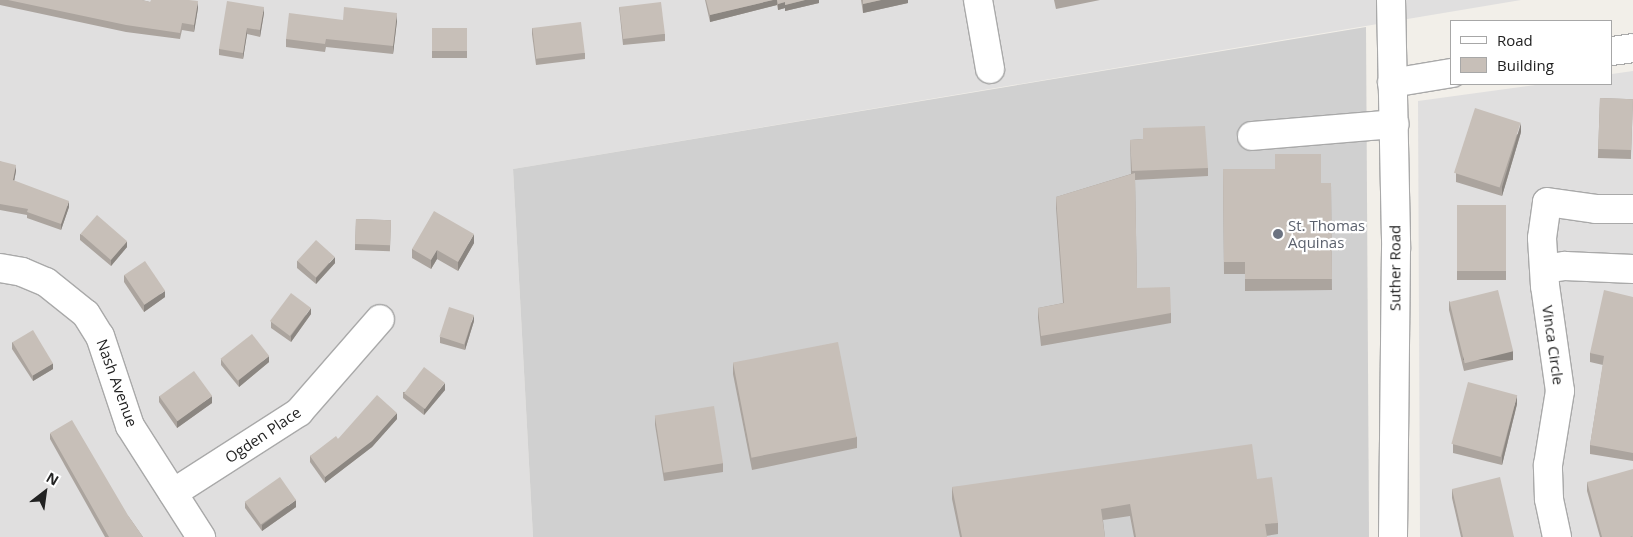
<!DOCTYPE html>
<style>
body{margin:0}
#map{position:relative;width:1633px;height:537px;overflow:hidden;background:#f2efe9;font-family:"Open Sans",sans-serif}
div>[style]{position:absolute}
.residential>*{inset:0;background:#e0dfdf}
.religious>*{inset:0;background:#d0d0d0}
.roads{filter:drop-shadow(1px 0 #a9a9a9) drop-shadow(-1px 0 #a9a9a9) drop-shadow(0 1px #a9a9a9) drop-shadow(0 -1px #a9a9a9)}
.minor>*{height:28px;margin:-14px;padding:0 14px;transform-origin:14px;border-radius:14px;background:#fff}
.wall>*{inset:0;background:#aba49e;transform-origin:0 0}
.shaded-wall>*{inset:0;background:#8b8681;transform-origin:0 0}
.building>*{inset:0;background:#c7bfb8;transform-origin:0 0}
.dots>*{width:14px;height:14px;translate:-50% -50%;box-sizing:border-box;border:2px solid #fff;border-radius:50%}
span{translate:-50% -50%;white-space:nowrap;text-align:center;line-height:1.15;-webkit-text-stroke:4.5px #fff;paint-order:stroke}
.worship-label{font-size:15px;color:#5b616d}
.left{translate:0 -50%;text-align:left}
.street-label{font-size:15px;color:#222}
.legend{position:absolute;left:1450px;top:20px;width:162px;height:65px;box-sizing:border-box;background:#fff;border:1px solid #a7a7a7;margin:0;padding:6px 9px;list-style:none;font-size:15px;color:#222}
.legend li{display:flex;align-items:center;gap:10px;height:25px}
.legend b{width:25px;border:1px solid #a7a7a7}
.north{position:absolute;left:20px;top:467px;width:50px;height:50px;-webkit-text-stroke:4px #fff;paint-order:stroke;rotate:30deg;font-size:14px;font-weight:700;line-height:20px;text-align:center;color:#222}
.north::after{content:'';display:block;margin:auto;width:18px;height:22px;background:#222;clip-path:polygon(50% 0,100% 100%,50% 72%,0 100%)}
</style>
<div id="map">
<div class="residential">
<div style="clip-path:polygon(0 0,1521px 0,513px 169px,533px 537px,0 537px)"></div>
<div style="clip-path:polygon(1633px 71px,1633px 537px,1420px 537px,1418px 101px,1543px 84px,1612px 84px,1612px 74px)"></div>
</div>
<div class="religious">
<div style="clip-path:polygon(1366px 27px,1369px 537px,533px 537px,513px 169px)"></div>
</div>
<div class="roads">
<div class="minor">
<div style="left:978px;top:0;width:70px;rotate:80.1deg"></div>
<div style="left:1391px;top:0;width:249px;rotate:88.8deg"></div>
<div style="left:1396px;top:249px;width:288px;rotate:90.6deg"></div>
<div style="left:1612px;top:51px;width:21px;rotate:-8deg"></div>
<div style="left:1392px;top:83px;width:61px;rotate:-9.5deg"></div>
<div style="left:1252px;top:136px;width:143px;rotate:-4.8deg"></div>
<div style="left:0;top:268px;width:22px;rotate:10deg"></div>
<div style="left:22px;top:272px;width:26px;rotate:23deg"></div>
<div style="left:46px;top:282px;width:51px;rotate:38.7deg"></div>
<div style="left:86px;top:314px;width:26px;rotate:58deg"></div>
<div style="left:100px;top:336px;width:95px;rotate:71.6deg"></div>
<div style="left:130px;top:426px;width:132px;rotate:57.4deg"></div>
<div style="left:1545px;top:269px;width:20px;rotate:-9deg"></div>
<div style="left:1565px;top:266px;width:68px;rotate:2.5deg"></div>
<div style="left:173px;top:493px;width:150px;rotate:-32.7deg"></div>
<div style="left:299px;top:412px;width:123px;rotate:-48.9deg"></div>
<div style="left:1557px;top:537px;width:39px;rotate:-102deg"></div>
<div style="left:1549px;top:499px;width:34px;rotate:-92deg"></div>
<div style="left:1548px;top:465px;width:75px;rotate:-80.8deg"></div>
<div style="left:1560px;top:391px;width:106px;rotate:-98.1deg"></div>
<div style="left:1545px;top:286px;width:48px;rotate:-93.6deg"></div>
<div style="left:1542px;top:238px;width:36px;rotate:-82deg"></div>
<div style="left:1547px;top:202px;width:49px;rotate:8.1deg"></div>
<div style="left:1596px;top:209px;width:37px"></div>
</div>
</div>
<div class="wall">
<div style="clip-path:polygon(0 0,142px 0,150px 2px,198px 8px,194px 32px,182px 30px,180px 39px,126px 32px,0 5px)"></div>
<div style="clip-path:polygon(705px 0,819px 0,819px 3px,785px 11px,785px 8px,778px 10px,777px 5px,710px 22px)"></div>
<div style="clip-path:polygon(861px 0,908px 0,908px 3px,863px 13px)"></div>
<div style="clip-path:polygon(1054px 0,1100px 0,1056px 9px)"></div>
<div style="clip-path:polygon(619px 7px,665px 34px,665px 41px,623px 45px)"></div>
<div style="clip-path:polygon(264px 13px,260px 37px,247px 34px,243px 59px,219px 55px,219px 49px)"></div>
<div style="clip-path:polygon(343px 20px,397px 21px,393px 54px,326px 47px,325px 52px,286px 47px,286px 39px)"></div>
<div style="left:432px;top:28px;width:35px;height:30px"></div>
<div style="clip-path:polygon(532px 28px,585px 53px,585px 59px,536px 65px,532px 34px)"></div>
<div style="left:1600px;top:98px;width:33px;height:60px;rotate:2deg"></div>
<div style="clip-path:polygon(1143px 128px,1208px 168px,1208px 176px,1135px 180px,1137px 288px,1171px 313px,1171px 323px,1041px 346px,1038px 318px,1038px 308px,1063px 303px,1056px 208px,1056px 197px,1131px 174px,1130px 140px,1143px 139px)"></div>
<div style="clip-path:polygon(1521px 132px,1502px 196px,1456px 182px,1456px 173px)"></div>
<div style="clip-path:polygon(0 161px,16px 171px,14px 181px,69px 207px,61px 230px,27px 218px,27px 215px,0 210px)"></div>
<div style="clip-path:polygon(1223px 169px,1321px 183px,1331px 183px,1332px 290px,1245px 291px,1245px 274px,1224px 274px)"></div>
<div style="left:1457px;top:205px;width:49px;height:75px"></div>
<div style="left:356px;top:219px;width:35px;height:31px;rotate:2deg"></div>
<div style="clip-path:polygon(80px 234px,127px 247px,111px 266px,80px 240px)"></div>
<div style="clip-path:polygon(474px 243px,458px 271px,437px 259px,431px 269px,412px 258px,412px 249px)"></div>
<div style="clip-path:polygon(297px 261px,335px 263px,316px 284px,297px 268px)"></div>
<div style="clip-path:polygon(124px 275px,165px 297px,144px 312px,124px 282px)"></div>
<div style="clip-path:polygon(1633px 297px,1633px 461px,1590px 454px,1590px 445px,1603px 365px,1590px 362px,1590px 353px)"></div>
<div style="clip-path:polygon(1449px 301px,1513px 360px,1464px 371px,1449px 310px)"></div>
<div style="clip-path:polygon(311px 314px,291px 342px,271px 328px,271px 322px)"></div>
<div style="clip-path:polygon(474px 321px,465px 350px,440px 343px,440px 337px)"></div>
<div style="clip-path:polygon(12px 342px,53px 369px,33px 381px,12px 349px)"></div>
<div style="clip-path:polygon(221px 359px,269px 362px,239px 387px,221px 365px)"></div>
<div style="clip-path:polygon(733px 363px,857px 437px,857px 448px,752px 470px,733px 374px)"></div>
<div style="clip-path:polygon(445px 390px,424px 415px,403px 398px,403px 392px)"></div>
<div style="clip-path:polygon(159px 396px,212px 403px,177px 428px,159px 402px)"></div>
<div style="clip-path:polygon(1517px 404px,1502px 465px,1453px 453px,1453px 444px)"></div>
<div style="clip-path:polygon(655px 416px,723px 463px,723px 472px,664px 481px,655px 425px)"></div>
<div style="clip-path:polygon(397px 419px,372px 447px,325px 483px,310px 462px,310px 456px,338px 439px)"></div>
<div style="clip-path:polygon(50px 433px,129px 517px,143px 537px,105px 537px,50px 439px)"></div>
<div style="clip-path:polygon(1257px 479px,1278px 523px,1278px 534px,1266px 536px,1267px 537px,1134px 537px,1130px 516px,1103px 520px,1105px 537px,960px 537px,952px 499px,952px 487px)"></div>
<div style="clip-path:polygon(1587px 482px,1633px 537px,1600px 537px,1587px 491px)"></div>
<div style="clip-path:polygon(1452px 489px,1514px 537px,1461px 537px,1452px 498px)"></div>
<div style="clip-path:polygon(245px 502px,296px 507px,262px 531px,245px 508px)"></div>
</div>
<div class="shaded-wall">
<div style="clip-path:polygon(773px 0,777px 0,777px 5px,710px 22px,710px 15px)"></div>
<div style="clip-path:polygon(805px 0,819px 0,819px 3px,785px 11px,785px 5px)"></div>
<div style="clip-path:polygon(881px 0,908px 0,908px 3px,863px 13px,863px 4px)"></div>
<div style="clip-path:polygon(198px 1px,198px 8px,194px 32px,194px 25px)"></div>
<div style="clip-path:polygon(785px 2px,785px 8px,778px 10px,778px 4px)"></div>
<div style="clip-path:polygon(264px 7px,264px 13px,260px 37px,260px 30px)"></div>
<div style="clip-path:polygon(397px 13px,397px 21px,393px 54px,393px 46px)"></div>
<div style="clip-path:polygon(247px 28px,247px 34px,243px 59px,243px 53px)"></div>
<div style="clip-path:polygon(1521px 123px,1521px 132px,1502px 196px,1502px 187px)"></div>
<div style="clip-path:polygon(16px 165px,16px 171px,13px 187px,13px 180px)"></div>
<div style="clip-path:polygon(69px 201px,69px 207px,61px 230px,61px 224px)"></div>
<div style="clip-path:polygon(474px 234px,474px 243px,458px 271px,458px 262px)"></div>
<div style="clip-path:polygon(127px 241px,127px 247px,111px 266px,111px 260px)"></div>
<div style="clip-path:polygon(437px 250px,437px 259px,431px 269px,431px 260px)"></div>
<div style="clip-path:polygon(335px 257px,335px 263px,316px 284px,316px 278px)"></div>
<div style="clip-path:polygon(165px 291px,165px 297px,144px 312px,144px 305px)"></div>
<div style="clip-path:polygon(311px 308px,311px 314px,291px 342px,291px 336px)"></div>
<div style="clip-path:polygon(474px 315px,474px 321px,465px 350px,465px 344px)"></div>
<div style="left:1513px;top:351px;width:9px;height:50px;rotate:90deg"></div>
<div style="clip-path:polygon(269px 356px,269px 362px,239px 387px,239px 380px)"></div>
<div style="clip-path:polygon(53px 363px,53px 369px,33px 381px,33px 375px)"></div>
<div style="clip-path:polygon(445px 383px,445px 390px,424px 415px,424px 409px)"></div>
<div style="clip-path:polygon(1517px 395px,1517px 404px,1502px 465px,1502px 456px)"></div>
<div style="clip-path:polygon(212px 396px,212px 403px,177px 428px,177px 421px)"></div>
<div style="clip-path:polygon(397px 413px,397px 419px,372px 447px,325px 483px,325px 477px)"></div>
<div style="clip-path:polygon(296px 500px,296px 507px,262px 531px,262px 525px)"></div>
</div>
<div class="building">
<div style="clip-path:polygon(8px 0,142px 0,150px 2px,151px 0,189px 0,198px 1px,194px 25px,182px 23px,180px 33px,126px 25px)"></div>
<div style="clip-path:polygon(706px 0,773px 0,710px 15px)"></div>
<div style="clip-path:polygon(777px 0,805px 0,785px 5px,785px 2px,778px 4px)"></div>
<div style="clip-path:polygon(863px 0,881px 0,863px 4px)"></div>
<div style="clip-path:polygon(227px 1px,264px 7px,260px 30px,247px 28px,243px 53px,219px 49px)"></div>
<div style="left:661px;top:2px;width:32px;height:42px;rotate:83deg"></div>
<div style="clip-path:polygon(344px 7px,397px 13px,393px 46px,326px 39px,325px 44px,286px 39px,289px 13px,343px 20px)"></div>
<div style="left:581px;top:22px;width:31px;height:49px;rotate:83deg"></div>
<div style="left:432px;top:28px;width:35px;height:23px"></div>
<div style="left:1600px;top:98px;width:33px;height:51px;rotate:2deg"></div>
<div style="left:1475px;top:108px;width:48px;height:68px;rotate:18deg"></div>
<div style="clip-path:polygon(1205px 126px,1208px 168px,1132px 171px,1130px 140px,1143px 139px,1143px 128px)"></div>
<div style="clip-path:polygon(1275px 154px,1321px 154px,1321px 183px,1331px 183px,1332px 279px,1245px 279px,1245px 262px,1224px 262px,1223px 169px,1275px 169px)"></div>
<div style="clip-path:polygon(0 161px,16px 165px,13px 180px,69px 201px,61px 224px,27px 212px,28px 209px,0 204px)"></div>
<div style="clip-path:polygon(1135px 173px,1137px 288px,1170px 287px,1171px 313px,1041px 336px,1038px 308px,1064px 303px,1056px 197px)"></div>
<div style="left:1457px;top:205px;width:49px;height:66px"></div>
<div style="clip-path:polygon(434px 211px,474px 234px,458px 262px,437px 250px,431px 260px,412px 249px)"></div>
<div style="left:97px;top:215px;width:40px;height:25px;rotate:41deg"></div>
<div style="left:356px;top:219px;width:35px;height:25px;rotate:2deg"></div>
<div style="left:316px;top:240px;width:25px;height:28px;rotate:42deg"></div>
<div style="left:145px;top:261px;width:36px;height:25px;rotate:56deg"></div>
<div style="left:1498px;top:290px;width:63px;height:50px;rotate:76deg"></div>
<div style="clip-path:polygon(1604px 290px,1633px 297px,1633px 453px,1590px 445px,1604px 356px,1590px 353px)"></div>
<div style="left:291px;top:293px;width:25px;height:35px;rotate:37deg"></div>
<div style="left:449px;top:307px;width:26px;height:31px;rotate:18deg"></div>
<div style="left:33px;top:330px;width:39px;height:24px;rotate:59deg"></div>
<div style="left:252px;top:334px;width:28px;height:40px;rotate:52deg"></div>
<div style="left:838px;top:342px;width:97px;height:107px;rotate:79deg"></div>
<div style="left:424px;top:367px;width:26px;height:33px;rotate:37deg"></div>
<div style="left:194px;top:371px;width:31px;height:43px;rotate:54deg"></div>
<div style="left:1468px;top:382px;width:51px;height:64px;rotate:15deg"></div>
<div style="clip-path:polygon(377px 395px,397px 413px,372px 441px,325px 477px,310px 456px,336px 436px,338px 439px)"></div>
<div style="left:714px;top:406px;width:58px;height:60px;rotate:81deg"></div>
<div style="clip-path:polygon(72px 420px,129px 517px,143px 537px,109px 537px,50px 433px)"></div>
<div style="clip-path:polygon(1252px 444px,1257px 479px,1272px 477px,1278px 523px,1265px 524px,1267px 537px,1136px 537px,1130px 504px,1101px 509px,1105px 537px,962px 537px,952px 487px)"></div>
<div style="clip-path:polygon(1633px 469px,1633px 536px,1630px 537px,1602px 537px,1587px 482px)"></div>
<div style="left:280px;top:477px;width:28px;height:43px;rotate:55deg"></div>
<div style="clip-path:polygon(1500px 477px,1514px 537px,1463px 537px,1452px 489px)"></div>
</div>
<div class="dots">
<div style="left:1278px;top:234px;background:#6b7280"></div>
</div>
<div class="worship-label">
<span class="left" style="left:1288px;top:234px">St. Thomas<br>Aquinas</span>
</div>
<div class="street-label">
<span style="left:1395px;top:268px;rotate:-90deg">Suther Road</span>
<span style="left:1553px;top:345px;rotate:82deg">Vinca Circle</span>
<span style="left:117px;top:383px;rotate:70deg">Nash Avenue</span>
<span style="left:263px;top:435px;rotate:-34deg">Ogden Place</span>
</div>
<ul class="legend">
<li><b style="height:6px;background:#fff"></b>Road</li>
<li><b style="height:14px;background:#c7bfb8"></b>Building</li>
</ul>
<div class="north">N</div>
</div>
